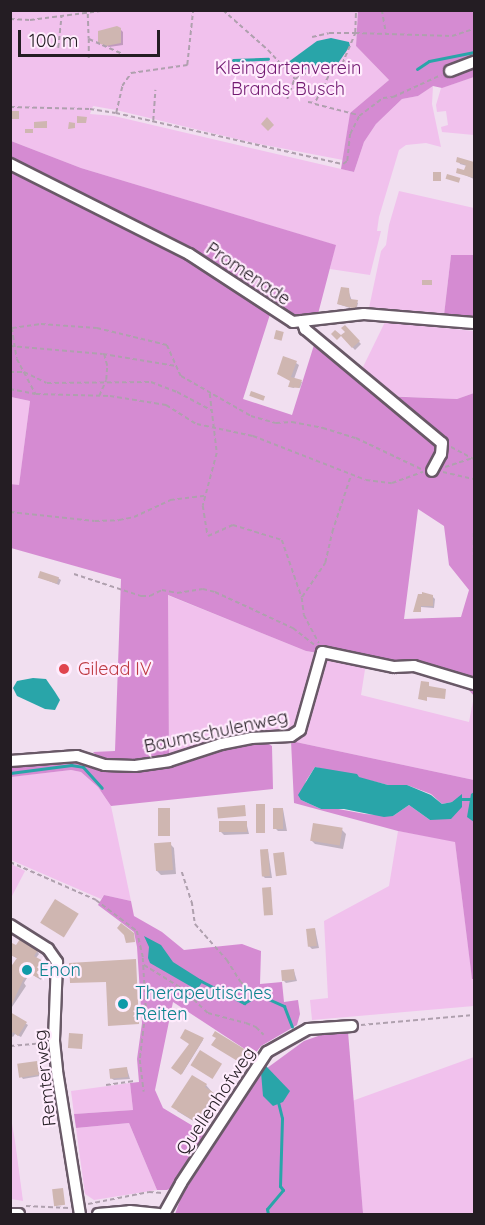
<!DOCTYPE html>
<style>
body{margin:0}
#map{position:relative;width:485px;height:1225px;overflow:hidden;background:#f1dff0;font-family:Quicksand,sans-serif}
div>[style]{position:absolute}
.green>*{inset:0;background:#f1c1ed}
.forest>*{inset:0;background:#d58bd2}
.water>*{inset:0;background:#29a5a9}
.shadow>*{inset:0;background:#0003}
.stream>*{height:3px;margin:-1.5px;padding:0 1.5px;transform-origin:1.5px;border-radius:1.5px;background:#29a5a9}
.building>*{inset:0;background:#cfb6b1;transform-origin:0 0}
.path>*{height:1.5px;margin-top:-0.75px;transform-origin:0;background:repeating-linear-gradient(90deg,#afa0ae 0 4.5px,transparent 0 7.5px)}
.roads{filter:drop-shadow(2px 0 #695967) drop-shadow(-2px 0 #695967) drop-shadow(0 2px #695967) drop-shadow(0 -2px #695967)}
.minor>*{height:10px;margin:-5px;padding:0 5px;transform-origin:5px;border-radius:5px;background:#fff}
.dots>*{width:16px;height:16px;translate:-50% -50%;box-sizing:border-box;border:3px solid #ffecfd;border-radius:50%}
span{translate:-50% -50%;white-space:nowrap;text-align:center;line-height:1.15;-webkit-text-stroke:4.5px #ffecfd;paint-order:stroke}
.park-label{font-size:18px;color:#731a72}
.street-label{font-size:18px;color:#241d23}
.health-label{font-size:18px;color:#be3a42}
.left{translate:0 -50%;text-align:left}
.culture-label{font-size:18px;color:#0d838f}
.frame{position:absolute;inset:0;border:12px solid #241d23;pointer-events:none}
.scale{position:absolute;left:18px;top:30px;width:142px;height:27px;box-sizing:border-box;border:3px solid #241d23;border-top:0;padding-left:8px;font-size:18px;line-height:21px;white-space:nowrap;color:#241d23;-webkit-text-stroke:4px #ffecfd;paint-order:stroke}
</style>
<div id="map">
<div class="green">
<div style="clip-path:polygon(10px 11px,358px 11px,356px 46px,389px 80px,350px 113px,343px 160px,249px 142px,116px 110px,93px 106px,90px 114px,114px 116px,354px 172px,364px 142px,376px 124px,402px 99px,418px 96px,433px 86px,432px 104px,441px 147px,426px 143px,406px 145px,399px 150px,379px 217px,377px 231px,381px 231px,370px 275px,330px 269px,335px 245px,81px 168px,11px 141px)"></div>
<div style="clip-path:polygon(474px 77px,474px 135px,442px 132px,441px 127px,448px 125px,446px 111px,437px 112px,436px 105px,441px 88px)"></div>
<div style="clip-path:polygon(399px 191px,474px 208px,474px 255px,451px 255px,444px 315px,371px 310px,369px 308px,381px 251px,386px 245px,389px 225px)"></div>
<div style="clip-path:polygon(385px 322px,474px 331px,474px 393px,457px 399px,388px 396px,361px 371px)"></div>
<div style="clip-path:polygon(10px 397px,30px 401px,19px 486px,11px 484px)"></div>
<div style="clip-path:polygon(167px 595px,306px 651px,319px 654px,298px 728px,290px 734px,169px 757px)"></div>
<div style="clip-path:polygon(326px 655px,366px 663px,361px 695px,469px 722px,474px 696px,474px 780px,291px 741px,305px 733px)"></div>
<div style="clip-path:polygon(71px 770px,81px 772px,98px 787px,111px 806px,131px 901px,104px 895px,101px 899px,11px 860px,10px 777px)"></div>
<div style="clip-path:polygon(398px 831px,455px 841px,472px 978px,474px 979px,474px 1006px,312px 1020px,310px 1000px,328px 998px,324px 921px,389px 886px)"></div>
<div style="clip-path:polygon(11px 864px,25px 871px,11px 898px)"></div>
<div style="clip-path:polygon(474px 1057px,474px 1214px,360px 1214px,363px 1212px,352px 1101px)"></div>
<div style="clip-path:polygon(130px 1083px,133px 1110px,74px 1114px,71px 1091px)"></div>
<div style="clip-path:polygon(10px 1112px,15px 1141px,23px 1201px,11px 1199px)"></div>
<div style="clip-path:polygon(129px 1123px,157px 1190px,94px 1200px,85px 1194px,76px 1128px)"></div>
</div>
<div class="forest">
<div style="clip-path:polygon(358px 11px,474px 11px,474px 77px,442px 88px,433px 86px,418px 96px,402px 99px,376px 124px,364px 142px,354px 172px,341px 169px,350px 113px,389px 80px,356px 46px)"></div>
<div style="clip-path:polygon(evenodd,11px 141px,81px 168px,336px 245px,318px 314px,294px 315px,273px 305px,243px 399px,292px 415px,314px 345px,380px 396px,457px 399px,474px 393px,474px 696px,468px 689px,416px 670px,306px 651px,168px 595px,169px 757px,114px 762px,100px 759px,93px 752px,115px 751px,121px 579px,11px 548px,10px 484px,19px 485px,30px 401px,11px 397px,11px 141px,418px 509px,444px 526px,449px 565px,469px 590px,461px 617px,404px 619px,418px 509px)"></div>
<div style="clip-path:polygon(451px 255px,474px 255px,474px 317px,444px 315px)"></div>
<div style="clip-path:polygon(262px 740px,272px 746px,273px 789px,111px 806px,98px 787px,81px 772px,71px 770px,11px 777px,10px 765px,70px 758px,108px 768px)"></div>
<div style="clip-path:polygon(evenodd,291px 741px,474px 780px,474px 979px,472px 979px,455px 842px,398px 831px,294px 803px,291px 741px,315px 767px,388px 785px,407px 785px,431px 794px,442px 804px,452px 802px,462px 794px,430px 820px,409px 805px,393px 816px,365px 814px,333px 808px,321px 809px,301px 800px,306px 781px,315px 767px)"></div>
<div style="clip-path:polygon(104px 895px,131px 901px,134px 916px,162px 932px,184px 950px,242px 944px,261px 951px,260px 984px,282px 982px,284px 1002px,298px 1000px,300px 1014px,297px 1025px,261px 1046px,254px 1055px,173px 1002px,155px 1090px,163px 1108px,208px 1135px,171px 1188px,167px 1190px,157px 1190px,129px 1123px,76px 1128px,74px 1114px,133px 1110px,130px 1083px,139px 1082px,137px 1059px,142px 1023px,137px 947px,134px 932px,98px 905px)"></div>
<div style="clip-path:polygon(348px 1032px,363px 1213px,175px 1214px,182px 1195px,263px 1071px,304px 1041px,324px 1034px)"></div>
</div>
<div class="water">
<div style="clip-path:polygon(331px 38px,349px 42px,350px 46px,336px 66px,299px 70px,287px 63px,317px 41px)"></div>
<div style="clip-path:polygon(33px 678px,46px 679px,55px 692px,60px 700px,55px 710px,45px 709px,17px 696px,13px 688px,17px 681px)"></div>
<div style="clip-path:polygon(315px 767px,357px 774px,359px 777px,388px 785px,407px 785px,431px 795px,442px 804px,452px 802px,462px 794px,462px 807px,451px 819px,430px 820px,409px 805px,393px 816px,384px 817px,344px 809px,321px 809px,301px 800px,298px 795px)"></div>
<div style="clip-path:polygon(474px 792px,474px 822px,467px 817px,471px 794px)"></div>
<div style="clip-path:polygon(144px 936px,161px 945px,173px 962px,203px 981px,197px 990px,150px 963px,148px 958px,149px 947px)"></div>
<div style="clip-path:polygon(266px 1066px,290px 1091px,283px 1102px,273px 1106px,263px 1096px,261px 1072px)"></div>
</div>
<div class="shadow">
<div style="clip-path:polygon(120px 29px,123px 32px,123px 45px,109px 47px,99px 42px)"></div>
<div style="clip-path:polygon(458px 159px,474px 163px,474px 179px,458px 172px,465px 172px,467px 166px,460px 164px)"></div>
<div style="clip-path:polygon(348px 290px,352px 301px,358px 303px,357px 307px,350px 306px,350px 308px,338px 304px)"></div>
<div style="clip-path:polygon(345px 327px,361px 344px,355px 350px,342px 336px,347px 332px)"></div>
<div style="clip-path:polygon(296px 363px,299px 365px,294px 379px,302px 382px,300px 388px,295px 386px,294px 388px,290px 387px,292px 381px,279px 373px)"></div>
<div style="clip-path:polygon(39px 577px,58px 578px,61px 580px,59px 585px)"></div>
<div style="clip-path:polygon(432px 596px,435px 599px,434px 608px,421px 607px,421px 612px,415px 611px)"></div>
<div style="clip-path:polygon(283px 809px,287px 831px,278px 831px,276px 829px)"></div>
<div style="clip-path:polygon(246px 822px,249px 834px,224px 835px,221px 832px)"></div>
<div style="clip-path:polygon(342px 830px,346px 834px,343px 849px,315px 844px,311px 840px)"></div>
<div style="clip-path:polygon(170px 844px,174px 848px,176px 874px,161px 875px,157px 871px)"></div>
<div style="clip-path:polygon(268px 851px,272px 878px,265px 878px,263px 876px)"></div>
<div style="clip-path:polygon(315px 929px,319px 948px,312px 949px,309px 946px)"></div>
<div style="clip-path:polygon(37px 951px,39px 954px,36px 958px,48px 967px,41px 980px,30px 973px,24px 983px,26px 986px,10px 1010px,10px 978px,18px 959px,10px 954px)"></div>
<div style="clip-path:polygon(294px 971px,297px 981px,286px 983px,283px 980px)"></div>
<div style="clip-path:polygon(10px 1013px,28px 1025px,21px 1037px,15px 1034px,13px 1037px,10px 1035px)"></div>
<div style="clip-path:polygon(185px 1031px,203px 1040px,182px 1074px,173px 1068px,191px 1043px)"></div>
<div style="clip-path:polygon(36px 1062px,40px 1076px,23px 1079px,21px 1076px)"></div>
<div style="clip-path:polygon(127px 1069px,130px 1079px,114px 1080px,111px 1078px)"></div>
<div style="clip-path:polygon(206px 1085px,217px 1098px,200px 1125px,177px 1111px)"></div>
</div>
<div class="stream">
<div style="left:233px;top:60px;width:35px;rotate:-2deg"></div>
<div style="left:417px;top:69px;width:14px;rotate:-34deg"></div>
<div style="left:429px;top:61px;width:46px;rotate:-11.3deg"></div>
<div style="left:10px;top:773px;width:62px;rotate:-7.5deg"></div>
<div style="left:71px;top:765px;width:12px;rotate:9deg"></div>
<div style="left:83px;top:767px;width:28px;rotate:48deg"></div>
<div style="left:462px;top:799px;width:12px"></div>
<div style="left:199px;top:980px;width:51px;rotate:27.1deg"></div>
<div style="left:244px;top:1003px;width:8px;rotate:-30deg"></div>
<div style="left:266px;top:998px;width:20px;rotate:24deg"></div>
<div style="left:284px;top:1006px;width:22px;rotate:69deg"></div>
<div style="left:268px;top:1214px;width:5px;rotate:-101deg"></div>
<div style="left:267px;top:1209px;width:25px;rotate:-50deg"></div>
<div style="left:283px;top:1190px;width:5px;rotate:-127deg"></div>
<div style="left:280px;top:1186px;width:68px;rotate:-88.3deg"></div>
<div style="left:282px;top:1118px;width:16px;rotate:-104deg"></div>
</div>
<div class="building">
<div style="clip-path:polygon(117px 26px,121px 28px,121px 43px,106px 46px,98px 43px,98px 31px)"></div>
<div style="left:10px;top:111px;width:9px;height:8px"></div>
<div style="clip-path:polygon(77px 116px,87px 117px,86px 123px,77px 123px)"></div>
<div style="clip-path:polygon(267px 117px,274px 125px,268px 131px,261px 124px)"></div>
<div style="clip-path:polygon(47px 121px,47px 128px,34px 128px,34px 122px)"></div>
<div style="clip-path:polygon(69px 122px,75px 123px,75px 128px,68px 129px)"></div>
<div style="left:25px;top:129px;width:8px;height:4px"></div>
<div style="clip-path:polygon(457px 157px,474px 162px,474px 178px,456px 173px,457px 168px,464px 170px,466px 165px,456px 162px)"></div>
<div style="left:433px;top:172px;width:8px;height:9px"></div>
<div style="left:447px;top:174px;width:14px;height:5px;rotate:17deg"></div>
<div style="left:422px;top:280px;width:10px;height:5px"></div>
<div style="clip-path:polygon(341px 287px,349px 288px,350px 299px,358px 300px,356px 309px,337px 304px)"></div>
<div style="clip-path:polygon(345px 325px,360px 341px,352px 348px,341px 336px,337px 340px,331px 334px,335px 330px,341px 335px,345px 332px,341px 328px)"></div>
<div style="left:276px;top:330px;width:8px;height:9px;rotate:14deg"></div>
<div style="clip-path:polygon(283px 356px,297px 361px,291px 377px,302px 380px,299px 388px,288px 387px,290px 381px,277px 374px)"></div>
<div style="left:251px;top:391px;width:15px;height:5px;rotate:20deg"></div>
<div style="left:40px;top:571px;width:20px;height:7px;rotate:18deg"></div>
<div style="clip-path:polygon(422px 592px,433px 595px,433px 606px,421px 606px,421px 612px,413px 612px,418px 594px,422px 594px)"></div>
<div style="clip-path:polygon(421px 681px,429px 682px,429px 686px,446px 689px,445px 699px,427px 697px,427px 701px,418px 699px)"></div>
<div style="left:256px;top:804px;width:9px;height:29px"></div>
<div style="left:245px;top:805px;width:11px;height:28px;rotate:85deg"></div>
<div style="left:158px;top:808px;width:12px;height:28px"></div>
<div style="left:273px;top:808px;width:10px;height:21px"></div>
<div style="left:247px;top:821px;width:11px;height:28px;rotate:90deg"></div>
<div style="left:313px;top:823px;width:30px;height:18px;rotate:9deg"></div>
<div style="left:171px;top:842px;width:28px;height:17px;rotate:86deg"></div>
<div style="left:268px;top:849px;width:27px;height:8px;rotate:86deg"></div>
<div style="left:284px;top:852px;width:23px;height:11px;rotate:83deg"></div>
<div style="left:271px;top:887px;width:28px;height:9px;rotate:86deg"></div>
<div style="left:55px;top:899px;width:28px;height:28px;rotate:32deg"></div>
<div style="clip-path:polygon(121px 923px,134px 933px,135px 942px,126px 943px,124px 935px,117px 928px)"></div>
<div style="left:315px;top:928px;width:18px;height:9px;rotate:84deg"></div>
<div style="clip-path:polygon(20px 939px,38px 950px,34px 956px,47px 963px,38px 978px,27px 972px,12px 1004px,10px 968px,17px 958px,10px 955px,10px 945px,12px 943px,16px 945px)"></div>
<div style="clip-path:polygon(136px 959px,139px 1024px,108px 1026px,106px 982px,70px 983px,69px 963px)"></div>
<div style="left:294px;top:969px;width:11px;height:13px;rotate:85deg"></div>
<div style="clip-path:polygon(10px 1012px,27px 1022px,18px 1036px,13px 1032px,10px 1036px)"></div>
<div style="clip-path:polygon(185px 1029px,204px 1038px,181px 1075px,171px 1068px,189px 1044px,180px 1038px)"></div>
<div style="clip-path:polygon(215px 1031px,251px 1053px,244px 1065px,211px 1045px,216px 1038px,212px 1036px)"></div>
<div style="left:69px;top:1033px;width:14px;height:15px;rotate:4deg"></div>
<div style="left:200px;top:1050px;width:26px;height:18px;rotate:32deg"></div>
<div style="left:37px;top:1061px;width:14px;height:20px;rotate:82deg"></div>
<div style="left:127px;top:1067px;width:10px;height:18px;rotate:84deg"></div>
<div style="left:49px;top:1072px;width:12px;height:7px;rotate:81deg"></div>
<div style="clip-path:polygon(192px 1075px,207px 1084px,205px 1087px,214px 1093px,196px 1122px,171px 1107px)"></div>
<div style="left:63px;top:1188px;width:17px;height:11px;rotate:83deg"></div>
</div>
<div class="path">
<div style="left:223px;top:10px;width:60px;rotate:41.6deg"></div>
<div style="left:268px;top:50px;width:40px;rotate:47deg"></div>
<div style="left:295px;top:79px;width:20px;rotate:-27deg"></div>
<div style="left:313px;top:70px;width:19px"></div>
<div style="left:332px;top:70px;width:12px;rotate:-31deg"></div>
<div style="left:342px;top:64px;width:34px;rotate:-67deg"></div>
<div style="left:355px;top:33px;width:97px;rotate:1.8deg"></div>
<div style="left:452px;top:36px;width:23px;rotate:-18deg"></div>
<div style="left:306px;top:10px;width:42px"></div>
<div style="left:382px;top:10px;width:23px;rotate:80deg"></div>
<div style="left:88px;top:14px;width:25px;rotate:88deg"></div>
<div style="left:89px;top:39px;width:35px;rotate:24deg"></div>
<div style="left:10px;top:19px;width:20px;rotate:3deg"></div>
<div style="left:30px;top:20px;width:79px;rotate:-7.3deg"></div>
<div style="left:312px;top:37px;width:17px;rotate:-13deg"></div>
<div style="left:329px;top:33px;width:26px"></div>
<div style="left:355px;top:33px;width:23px;rotate:-88deg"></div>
<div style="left:89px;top:39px;width:22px;rotate:90deg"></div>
<div style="left:58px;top:48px;width:31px;rotate:-84deg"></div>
<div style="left:332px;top:70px;width:38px;rotate:117deg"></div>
<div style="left:315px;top:104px;width:44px;rotate:14.3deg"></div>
<div style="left:287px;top:99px;width:20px;rotate:-70deg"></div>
<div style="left:308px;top:102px;width:7px;rotate:8deg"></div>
<div style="left:10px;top:107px;width:80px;rotate:1.4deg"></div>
<div style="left:90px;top:109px;width:26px;rotate:9deg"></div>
<div style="left:116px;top:113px;width:233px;rotate:12.7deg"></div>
<div style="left:343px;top:164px;width:5px;rotate:-37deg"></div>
<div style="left:347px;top:161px;width:27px;rotate:-84deg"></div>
<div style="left:350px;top:134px;width:20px;rotate:-63deg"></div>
<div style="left:359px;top:116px;width:30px;rotate:-37deg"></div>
<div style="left:383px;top:98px;width:10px;rotate:-6deg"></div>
<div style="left:393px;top:97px;width:53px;rotate:-24.6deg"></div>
<div style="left:116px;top:113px;width:28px;rotate:-77deg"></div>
<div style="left:122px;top:86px;width:16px;rotate:-55deg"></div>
<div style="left:131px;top:73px;width:57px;rotate:-8.1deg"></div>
<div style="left:187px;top:65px;width:55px;rotate:-83.8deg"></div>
<div style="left:153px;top:121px;width:31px;rotate:-86deg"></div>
<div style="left:10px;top:325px;width:4px;rotate:56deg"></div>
<div style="left:12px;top:328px;width:29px;rotate:-8deg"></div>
<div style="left:41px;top:324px;width:56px;rotate:4.1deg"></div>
<div style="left:97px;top:328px;width:72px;rotate:13.7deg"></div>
<div style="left:167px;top:345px;width:34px;rotate:66deg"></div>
<div style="left:181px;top:376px;width:81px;rotate:29.7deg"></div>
<div style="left:251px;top:416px;width:26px;rotate:16deg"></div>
<div style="left:276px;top:423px;width:16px;rotate:-4deg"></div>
<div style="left:292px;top:422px;width:32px;rotate:11deg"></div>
<div style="left:323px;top:428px;width:34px;rotate:17deg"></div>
<div style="left:356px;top:438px;width:72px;rotate:25.5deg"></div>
<div style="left:12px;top:328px;width:31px;rotate:81deg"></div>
<div style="left:17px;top:359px;width:40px;rotate:62deg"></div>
<div style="left:10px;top:346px;width:93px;rotate:4.9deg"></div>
<div style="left:103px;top:354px;width:74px;rotate:9.3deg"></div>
<div style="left:10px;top:372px;width:14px"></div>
<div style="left:24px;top:372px;width:25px;rotate:26deg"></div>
<div style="left:47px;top:383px;width:104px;rotate:-0.6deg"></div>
<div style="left:151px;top:382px;width:28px;rotate:21deg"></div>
<div style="left:177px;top:392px;width:40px;rotate:28deg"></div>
<div style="left:10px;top:389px;width:26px;rotate:11deg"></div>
<div style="left:36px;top:394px;width:74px;rotate:1.5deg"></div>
<div style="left:110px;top:396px;width:57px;rotate:9.1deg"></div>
<div style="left:166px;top:405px;width:36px;rotate:32deg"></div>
<div style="left:197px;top:424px;width:57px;rotate:12.1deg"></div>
<div style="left:253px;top:436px;width:121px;rotate:21.3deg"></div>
<div style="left:366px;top:480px;width:26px;rotate:7deg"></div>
<div style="left:392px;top:483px;width:33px;rotate:-20deg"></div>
<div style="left:210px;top:394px;width:59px;rotate:83.2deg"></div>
<div style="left:217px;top:453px;width:55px;rotate:104.8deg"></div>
<div style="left:203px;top:506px;width:30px;rotate:81deg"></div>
<div style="left:208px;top:536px;width:27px;rotate:-24deg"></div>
<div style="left:233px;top:525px;width:51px;rotate:17deg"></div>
<div style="left:282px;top:540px;width:61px;rotate:71deg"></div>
<div style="left:302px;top:598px;width:17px;rotate:83deg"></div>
<div style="left:304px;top:615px;width:32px;rotate:62deg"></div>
<div style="left:99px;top:396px;width:17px;rotate:-66deg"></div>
<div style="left:106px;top:380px;width:14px;rotate:-86deg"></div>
<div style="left:107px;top:366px;width:11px;rotate:-105deg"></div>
<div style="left:451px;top:447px;width:26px;rotate:28deg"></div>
<div style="left:445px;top:467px;width:29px;rotate:-18deg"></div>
<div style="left:443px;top:472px;width:32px;rotate:13deg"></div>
<div style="left:10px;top:512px;width:85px;rotate:6deg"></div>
<div style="left:95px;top:521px;width:24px;rotate:-2deg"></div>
<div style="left:119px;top:520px;width:15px;rotate:-11deg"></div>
<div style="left:134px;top:517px;width:40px;rotate:-25deg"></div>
<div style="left:170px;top:500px;width:35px;rotate:-7deg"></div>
<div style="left:474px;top:533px;width:30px;rotate:90deg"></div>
<div style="left:74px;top:574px;width:71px;rotate:18.2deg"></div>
<div style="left:141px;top:596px;width:9px"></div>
<div style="left:150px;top:596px;width:13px;rotate:-27deg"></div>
<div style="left:162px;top:590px;width:15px;rotate:11deg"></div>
<div style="left:177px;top:593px;width:26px;rotate:-9deg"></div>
<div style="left:203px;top:589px;width:12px;rotate:14deg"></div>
<div style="left:215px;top:592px;width:86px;rotate:24.8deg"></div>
<div style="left:293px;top:628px;width:28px;rotate:38deg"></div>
<div style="left:302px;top:597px;width:41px;rotate:-55.9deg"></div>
<div style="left:325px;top:563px;width:32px;rotate:-77deg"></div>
<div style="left:332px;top:532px;width:60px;rotate:-71.6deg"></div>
<div style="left:10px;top:862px;width:94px;rotate:23.8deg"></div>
<div style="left:96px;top:900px;width:51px;rotate:37.1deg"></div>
<div style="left:137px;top:931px;width:28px;rotate:77deg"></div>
<div style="left:143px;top:958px;width:51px;rotate:86.6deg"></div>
<div style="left:146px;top:1009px;width:51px;rotate:96.7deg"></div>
<div style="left:140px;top:1060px;width:32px;rotate:83deg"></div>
<div style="left:182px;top:872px;width:32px;rotate:72deg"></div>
<div style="left:192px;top:902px;width:22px;rotate:82deg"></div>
<div style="left:195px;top:924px;width:48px;rotate:48.4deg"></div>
<div style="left:227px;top:960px;width:26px;rotate:58deg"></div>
<div style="left:241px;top:982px;width:30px;rotate:45deg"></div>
<div style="left:144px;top:965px;width:46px;rotate:31.6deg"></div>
<div style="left:183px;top:989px;width:35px;rotate:44deg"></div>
<div style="left:208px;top:1013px;width:39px;rotate:15deg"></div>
<div style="left:246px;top:1023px;width:11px;rotate:22deg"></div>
<div style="left:256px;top:1027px;width:11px;rotate:45deg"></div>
<div style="left:361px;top:1025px;width:113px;rotate:-5.1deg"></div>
<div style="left:10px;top:1046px;width:35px;rotate:-5deg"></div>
<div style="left:106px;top:1085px;width:30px;rotate:-8deg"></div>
<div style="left:88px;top:1204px;width:62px;rotate:-11.1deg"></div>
<div style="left:149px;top:1192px;width:14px;rotate:4deg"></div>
<div style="left:26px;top:1206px;width:43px;rotate:2.7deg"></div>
</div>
<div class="roads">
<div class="minor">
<div style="left:450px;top:71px;width:26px;rotate:-21deg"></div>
<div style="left:10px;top:164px;width:200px;rotate:26.7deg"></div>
<div style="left:189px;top:254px;width:124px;rotate:33.2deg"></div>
<div style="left:293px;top:322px;width:71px;rotate:-6.4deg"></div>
<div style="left:364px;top:314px;width:110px;rotate:4.7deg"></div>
<div style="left:302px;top:321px;width:9px;rotate:69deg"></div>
<div style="left:305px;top:329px;width:178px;rotate:39.8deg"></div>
<div style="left:442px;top:443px;width:11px;rotate:95deg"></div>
<div style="left:441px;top:454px;width:19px;rotate:118deg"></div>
<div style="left:10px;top:761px;width:67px;rotate:-4.3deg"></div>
<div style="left:77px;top:756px;width:29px;rotate:18deg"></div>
<div style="left:105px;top:765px;width:30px;rotate:2deg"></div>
<div style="left:135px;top:766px;width:34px;rotate:-8deg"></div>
<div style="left:169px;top:761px;width:55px;rotate:-18.1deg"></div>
<div style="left:221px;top:744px;width:31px;rotate:-11deg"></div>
<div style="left:251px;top:738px;width:40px;rotate:-2.9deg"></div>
<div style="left:291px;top:736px;width:11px;rotate:-34deg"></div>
<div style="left:300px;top:730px;width:81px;rotate:-74.2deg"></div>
<div style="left:322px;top:652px;width:74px;rotate:11.8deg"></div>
<div style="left:394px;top:667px;width:20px;rotate:-3deg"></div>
<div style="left:414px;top:666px;width:63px;rotate:16.7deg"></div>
<div style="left:10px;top:925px;width:45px;rotate:32.3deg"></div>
<div style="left:48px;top:949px;width:16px;rotate:55deg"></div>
<div style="left:57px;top:962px;width:79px;rotate:92.2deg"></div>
<div style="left:54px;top:1041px;width:30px;rotate:84deg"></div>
<div style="left:57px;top:1071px;width:145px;rotate:80.9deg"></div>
<div style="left:10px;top:1214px;width:9px"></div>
<div style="left:98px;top:1214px;width:32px;rotate:-5deg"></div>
<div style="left:130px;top:1211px;width:29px;rotate:6deg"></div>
<div style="left:164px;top:1214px;width:35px;rotate:-61deg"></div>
<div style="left:181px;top:1183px;width:157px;rotate:-56.7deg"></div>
<div style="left:267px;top:1052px;width:47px;rotate:-29.3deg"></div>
<div style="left:308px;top:1029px;width:44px;rotate:-3.9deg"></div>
</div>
</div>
<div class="dots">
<div style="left:64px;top:669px;background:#e0444e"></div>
<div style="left:27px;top:970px;background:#0f9aa8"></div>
<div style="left:123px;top:1004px;background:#0f9aa8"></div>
</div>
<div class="park-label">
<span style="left:288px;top:79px">Kleingartenverein<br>Brands Busch</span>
</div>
<div class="street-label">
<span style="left:248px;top:274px;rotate:34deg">Promenade</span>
<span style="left:216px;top:732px;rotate:-12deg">Baumschulenweg</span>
<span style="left:45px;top:1078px;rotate:-96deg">Remterweg</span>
<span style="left:216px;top:1101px;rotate:-56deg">Quellenhofweg</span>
</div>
<div class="health-label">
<span class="left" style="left:78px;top:669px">Gilead IV</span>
</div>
<div class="culture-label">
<span class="left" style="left:39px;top:970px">Enon</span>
<span class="left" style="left:135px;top:1004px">Therapeutisches<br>Reiten</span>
</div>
<div class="frame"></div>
<div class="scale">100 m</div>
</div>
